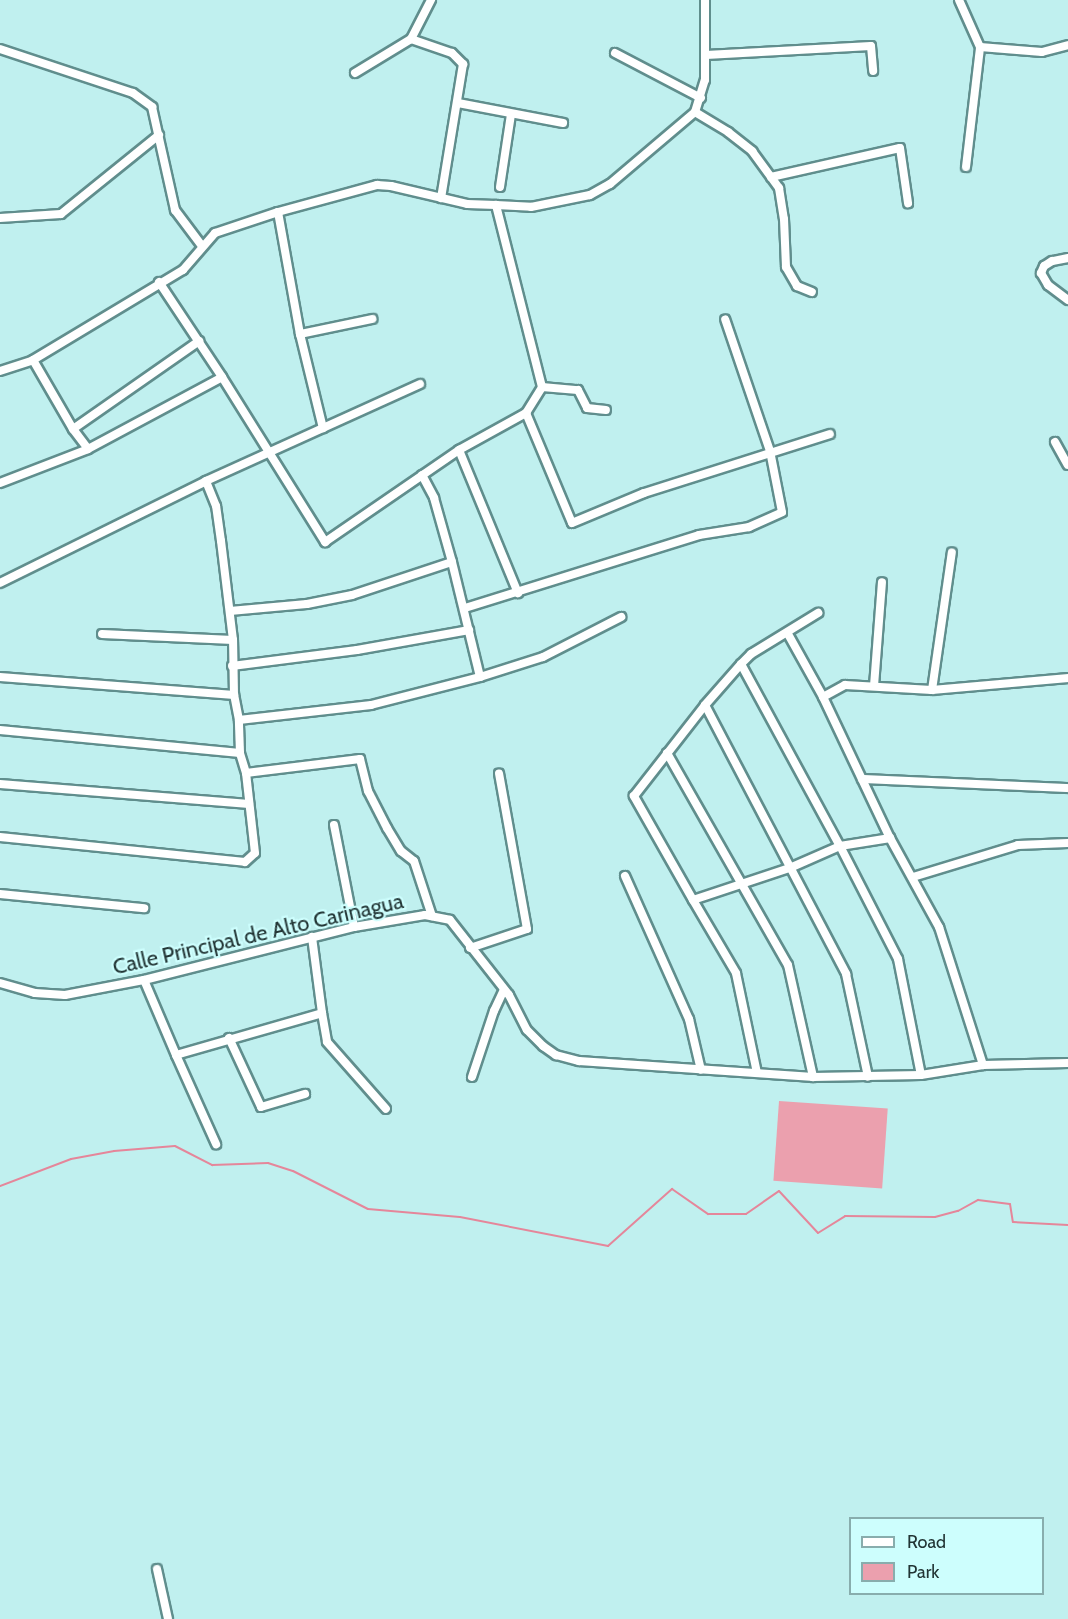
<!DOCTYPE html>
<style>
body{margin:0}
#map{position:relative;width:1068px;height:1619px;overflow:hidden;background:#c0f0ef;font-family:Cabin,sans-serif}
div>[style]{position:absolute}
.green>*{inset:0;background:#eba0ae;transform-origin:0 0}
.stream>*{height:2px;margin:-1px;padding:0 1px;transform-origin:1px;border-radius:1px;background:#e5869a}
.roads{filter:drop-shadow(2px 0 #608e8d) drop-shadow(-2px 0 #608e8d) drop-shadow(0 2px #608e8d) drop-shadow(0 -2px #608e8d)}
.minor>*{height:8px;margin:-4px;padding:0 4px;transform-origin:4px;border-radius:4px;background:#fff}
span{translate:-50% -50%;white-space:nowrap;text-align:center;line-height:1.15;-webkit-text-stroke:4.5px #cdfefd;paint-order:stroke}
.street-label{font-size:22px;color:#213434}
.legend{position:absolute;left:849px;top:1517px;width:195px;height:78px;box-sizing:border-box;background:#cdfefd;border:2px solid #88adad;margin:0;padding:8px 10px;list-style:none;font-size:18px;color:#213434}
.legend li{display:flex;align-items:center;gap:12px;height:30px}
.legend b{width:30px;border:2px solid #88adad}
</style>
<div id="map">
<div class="green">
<div style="left:779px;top:1101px;width:109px;height:80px;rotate:4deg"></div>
</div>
<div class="stream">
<div style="left:0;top:1186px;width:76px;rotate:-20.8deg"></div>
<div style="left:71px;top:1159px;width:44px;rotate:-10.5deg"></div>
<div style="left:114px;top:1151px;width:61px;rotate:-4.7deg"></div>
<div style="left:175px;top:1146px;width:42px;rotate:27.2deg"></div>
<div style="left:212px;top:1165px;width:56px;rotate:-2deg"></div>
<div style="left:268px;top:1163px;width:26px;rotate:18deg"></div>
<div style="left:293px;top:1171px;width:84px;rotate:26.9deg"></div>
<div style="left:368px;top:1209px;width:92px;rotate:5deg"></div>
<div style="left:460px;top:1217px;width:151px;rotate:11.1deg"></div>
<div style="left:608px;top:1246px;width:86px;rotate:-41.7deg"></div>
<div style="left:672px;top:1189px;width:44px;rotate:34.8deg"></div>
<div style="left:708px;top:1214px;width:38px"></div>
<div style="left:746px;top:1214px;width:40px;rotate:-34.9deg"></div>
<div style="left:779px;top:1191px;width:57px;rotate:47.1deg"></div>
<div style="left:818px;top:1233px;width:32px;rotate:-32deg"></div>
<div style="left:845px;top:1216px;width:90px;rotate:0.6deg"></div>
<div style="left:935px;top:1217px;width:24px;rotate:-15deg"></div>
<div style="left:958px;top:1211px;width:23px;rotate:-29deg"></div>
<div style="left:978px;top:1200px;width:32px;rotate:7deg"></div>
<div style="left:1010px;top:1204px;width:18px;rotate:81deg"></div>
<div style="left:1013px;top:1222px;width:55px;rotate:3.1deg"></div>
</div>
<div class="roads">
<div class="minor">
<div style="left:431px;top:0;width:44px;rotate:117.1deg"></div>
<div style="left:411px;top:39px;width:43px;rotate:18.9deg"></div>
<div style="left:452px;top:53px;width:16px;rotate:45deg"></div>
<div style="left:463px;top:64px;width:136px;rotate:99.3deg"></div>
<div style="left:959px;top:0;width:51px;rotate:65.9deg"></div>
<div style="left:980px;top:47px;width:62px;rotate:4.6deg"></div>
<div style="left:1042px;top:52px;width:27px;rotate:-15deg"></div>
<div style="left:0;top:49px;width:140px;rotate:18.3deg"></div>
<div style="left:133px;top:93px;width:24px;rotate:36deg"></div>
<div style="left:152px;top:107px;width:106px;rotate:77.4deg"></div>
<div style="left:175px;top:210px;width:45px;rotate:53.1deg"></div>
<div style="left:615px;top:53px;width:97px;rotate:27.6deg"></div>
<div style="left:706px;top:55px;width:165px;rotate:-3.1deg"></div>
<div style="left:871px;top:46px;width:25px;rotate:85deg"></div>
<div style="left:355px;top:73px;width:66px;rotate:-31.3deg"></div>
<div style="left:458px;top:103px;width:107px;rotate:10.8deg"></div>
<div style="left:695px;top:112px;width:39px;rotate:31deg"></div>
<div style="left:728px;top:132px;width:31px;rotate:38deg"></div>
<div style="left:752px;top:151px;width:46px;rotate:53.9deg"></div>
<div style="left:779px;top:188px;width:31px;rotate:81deg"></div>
<div style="left:784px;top:219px;width:48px;rotate:87.6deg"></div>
<div style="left:786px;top:267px;width:22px;rotate:60deg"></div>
<div style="left:797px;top:286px;width:16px;rotate:22deg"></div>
<div style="left:966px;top:167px;width:121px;rotate:-83.3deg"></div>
<div style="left:771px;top:177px;width:132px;rotate:-12.7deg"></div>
<div style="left:900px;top:148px;width:56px;rotate:81.7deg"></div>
<div style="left:500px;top:187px;width:74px;rotate:-81.4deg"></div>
<div style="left:278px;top:212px;width:124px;rotate:79.8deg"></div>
<div style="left:300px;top:334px;width:97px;rotate:76.3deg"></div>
<div style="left:0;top:218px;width:61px;rotate:-3.8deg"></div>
<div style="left:61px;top:214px;width:126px;rotate:-38.9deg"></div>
<div style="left:1068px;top:258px;width:16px;rotate:169deg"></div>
<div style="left:1052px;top:261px;width:9px;rotate:148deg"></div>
<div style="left:1044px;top:266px;width:8px;rotate:113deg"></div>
<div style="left:1041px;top:273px;width:14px;rotate:60deg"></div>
<div style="left:1048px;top:285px;width:25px;rotate:37deg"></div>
<div style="left:159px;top:282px;width:114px;rotate:56.4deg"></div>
<div style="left:222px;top:377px;width:195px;rotate:58deg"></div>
<div style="left:325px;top:542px;width:163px;rotate:-34.5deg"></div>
<div style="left:459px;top:450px;width:77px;rotate:-28.9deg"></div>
<div style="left:526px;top:413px;width:31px;rotate:-58deg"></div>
<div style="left:542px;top:387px;width:188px;rotate:-104.2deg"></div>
<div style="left:300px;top:334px;width:74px;rotate:-11.8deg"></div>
<div style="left:33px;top:360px;width:80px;rotate:59.9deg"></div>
<div style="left:73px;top:429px;width:25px;rotate:53deg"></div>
<div style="left:0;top:371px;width:35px;rotate:-18deg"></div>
<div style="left:33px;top:360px;width:175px;rotate:-31deg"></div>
<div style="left:183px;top:270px;width:49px;rotate:-49.1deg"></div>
<div style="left:215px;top:233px;width:66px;rotate:-18.4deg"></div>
<div style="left:278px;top:212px;width:103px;rotate:-15.3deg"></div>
<div style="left:377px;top:185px;width:14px;rotate:4deg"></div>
<div style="left:391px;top:186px;width:78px;rotate:13.3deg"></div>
<div style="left:467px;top:204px;width:29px;rotate:2deg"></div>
<div style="left:496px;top:205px;width:35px;rotate:3deg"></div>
<div style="left:531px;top:207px;width:60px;rotate:-11.5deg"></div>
<div style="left:590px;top:195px;width:23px;rotate:-29deg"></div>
<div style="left:610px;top:184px;width:111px;rotate:-40.3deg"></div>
<div style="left:695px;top:112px;width:34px;rotate:-73deg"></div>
<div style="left:705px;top:80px;width:80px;rotate:-90deg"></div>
<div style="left:542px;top:387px;width:36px;rotate:5deg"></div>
<div style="left:578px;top:390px;width:20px;rotate:63deg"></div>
<div style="left:587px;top:408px;width:19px;rotate:6deg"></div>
<div style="left:526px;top:413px;width:119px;rotate:67.3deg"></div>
<div style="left:572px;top:523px;width:78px;rotate:-22.6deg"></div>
<div style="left:644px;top:493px;width:195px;rotate:-17.6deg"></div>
<div style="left:73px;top:429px;width:154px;rotate:-34.9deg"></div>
<div style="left:1055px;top:442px;width:26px;rotate:61deg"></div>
<div style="left:459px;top:450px;width:155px;rotate:67.6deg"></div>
<div style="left:422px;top:475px;width:26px;rotate:62deg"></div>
<div style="left:434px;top:498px;width:66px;rotate:74.3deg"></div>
<div style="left:452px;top:562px;width:118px;rotate:76.3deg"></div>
<div style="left:0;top:483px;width:94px;rotate:-21.1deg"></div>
<div style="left:88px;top:449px;width:152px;rotate:-28.2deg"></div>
<div style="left:0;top:583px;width:230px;rotate:-26.3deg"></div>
<div style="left:206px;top:481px;width:235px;rotate:-24.4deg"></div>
<div style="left:465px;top:608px;width:245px;rotate:-17.3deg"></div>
<div style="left:699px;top:535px;width:51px;rotate:-9.1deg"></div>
<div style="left:749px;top:527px;width:36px;rotate:-24deg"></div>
<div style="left:782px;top:512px;width:62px;rotate:-101.1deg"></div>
<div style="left:770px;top:451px;width:139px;rotate:-108.8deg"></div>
<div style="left:230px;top:611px;width:77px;rotate:-5.2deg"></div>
<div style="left:307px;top:604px;width:46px;rotate:-11.3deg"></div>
<div style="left:352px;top:595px;width:105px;rotate:-18.3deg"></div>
<div style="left:102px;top:634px;width:131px;rotate:2.6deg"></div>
<div style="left:788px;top:634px;width:72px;rotate:60.9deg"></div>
<div style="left:823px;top:697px;width:156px;rotate:64.6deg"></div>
<div style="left:890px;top:838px;width:102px;rotate:61.2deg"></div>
<div style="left:939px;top:927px;width:145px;rotate:72.3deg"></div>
<div style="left:741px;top:664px;width:207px;rotate:61.5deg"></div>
<div style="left:840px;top:846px;width:127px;rotate:62.8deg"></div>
<div style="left:898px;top:959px;width:118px;rotate:78.8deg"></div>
<div style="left:232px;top:666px;width:126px;rotate:-7.3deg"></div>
<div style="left:357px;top:650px;width:114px;rotate:-10.1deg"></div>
<div style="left:0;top:677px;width:235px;rotate:4.4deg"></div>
<div style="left:874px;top:686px;width:104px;rotate:-85.6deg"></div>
<div style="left:932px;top:690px;width:139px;rotate:-81.8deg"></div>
<div style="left:823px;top:697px;width:25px;rotate:-29deg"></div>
<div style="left:845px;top:685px;width:87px;rotate:3.3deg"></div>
<div style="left:932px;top:690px;width:137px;rotate:-5deg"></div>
<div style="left:705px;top:705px;width:304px;rotate:62.3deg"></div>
<div style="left:846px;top:974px;width:105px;rotate:77.9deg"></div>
<div style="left:239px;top:720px;width:133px;rotate:-6.5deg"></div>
<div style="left:371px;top:705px;width:113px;rotate:-14.4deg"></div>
<div style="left:480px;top:677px;width:66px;rotate:-17.6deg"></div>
<div style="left:543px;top:657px;width:88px;rotate:-27.1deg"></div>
<div style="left:0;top:730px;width:241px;rotate:5.5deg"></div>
<div style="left:667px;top:753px;width:244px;rotate:60.3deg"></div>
<div style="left:788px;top:965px;width:115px;rotate:77.4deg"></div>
<div style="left:246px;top:773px;width:115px;rotate:-7deg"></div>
<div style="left:360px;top:759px;width:33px;rotate:76deg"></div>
<div style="left:368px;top:791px;width:42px;rotate:62.8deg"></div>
<div style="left:387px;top:828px;width:27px;rotate:59deg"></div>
<div style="left:401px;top:851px;width:16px;rotate:38deg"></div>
<div style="left:414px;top:861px;width:58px;rotate:71.9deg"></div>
<div style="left:862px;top:779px;width:206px;rotate:2.5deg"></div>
<div style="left:0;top:784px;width:250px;rotate:4.6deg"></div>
<div style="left:334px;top:825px;width:104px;rotate:78.9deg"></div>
<div style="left:0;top:837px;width:246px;rotate:5.8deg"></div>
<div style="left:245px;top:862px;width:13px;rotate:-42deg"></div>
<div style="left:255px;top:853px;width:81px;rotate:-96.4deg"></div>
<div style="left:246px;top:773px;width:21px;rotate:-107deg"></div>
<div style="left:240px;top:753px;width:33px;rotate:-92deg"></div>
<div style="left:239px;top:720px;width:25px;rotate:-101deg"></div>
<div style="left:234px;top:695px;width:55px;rotate:-91deg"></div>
<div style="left:233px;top:640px;width:100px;rotate:-96.9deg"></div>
<div style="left:221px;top:541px;width:35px;rotate:-98deg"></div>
<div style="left:216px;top:506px;width:27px;rotate:-112deg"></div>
<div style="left:625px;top:876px;width:157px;rotate:65.9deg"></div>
<div style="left:689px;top:1019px;width:52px;rotate:76.8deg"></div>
<div style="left:913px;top:877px;width:110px;rotate:-16.9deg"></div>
<div style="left:1018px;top:845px;width:50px;rotate:-2.3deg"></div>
<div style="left:0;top:894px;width:145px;rotate:5.6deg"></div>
<div style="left:693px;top:900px;width:120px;rotate:-119.6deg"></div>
<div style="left:634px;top:796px;width:115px;rotate:-52deg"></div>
<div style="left:705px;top:705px;width:55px;rotate:-48.7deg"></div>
<div style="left:741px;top:664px;width:14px;rotate:-45deg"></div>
<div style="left:751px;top:654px;width:79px;rotate:-31.5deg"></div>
<div style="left:470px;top:948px;width:60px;rotate:-18.4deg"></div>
<div style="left:527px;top:929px;width:158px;rotate:-100.2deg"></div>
<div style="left:144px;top:980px;width:82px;rotate:66.9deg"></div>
<div style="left:176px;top:1055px;width:152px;rotate:-16deg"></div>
<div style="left:322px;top:1013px;width:77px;rotate:-97.5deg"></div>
<div style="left:0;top:983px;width:36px;rotate:16deg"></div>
<div style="left:35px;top:993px;width:30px;rotate:4deg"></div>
<div style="left:65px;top:995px;width:80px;rotate:-10.8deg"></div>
<div style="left:144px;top:980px;width:217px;rotate:-14.2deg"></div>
<div style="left:354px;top:927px;width:72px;rotate:-9.6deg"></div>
<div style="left:425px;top:915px;width:25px;rotate:11deg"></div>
<div style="left:450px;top:920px;width:95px;rotate:51.8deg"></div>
<div style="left:509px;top:995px;width:39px;rotate:63deg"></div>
<div style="left:527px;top:1030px;width:23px;rotate:45deg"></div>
<div style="left:543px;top:1046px;width:16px;rotate:35deg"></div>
<div style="left:556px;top:1055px;width:24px;rotate:15deg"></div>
<div style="left:579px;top:1061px;width:235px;rotate:3.9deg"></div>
<div style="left:813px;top:1077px;width:108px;rotate:-1.1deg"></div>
<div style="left:921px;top:1075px;width:63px;rotate:-9.2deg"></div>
<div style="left:983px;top:1065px;width:85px;rotate:-1.3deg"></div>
<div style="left:322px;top:1013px;width:29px;rotate:80deg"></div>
<div style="left:327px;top:1042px;width:89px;rotate:48.6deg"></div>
<div style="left:229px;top:1038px;width:76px;rotate:65.1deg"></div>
<div style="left:261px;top:1107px;width:46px;rotate:-16.5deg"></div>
<div style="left:176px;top:1055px;width:98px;rotate:65.8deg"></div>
<div style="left:757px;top:1073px;width:102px;rotate:-101.9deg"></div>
<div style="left:736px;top:973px;width:85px;rotate:-120.5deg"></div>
<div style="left:693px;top:900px;width:104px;rotate:-18.4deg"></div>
<div style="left:792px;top:867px;width:52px;rotate:-23.6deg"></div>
<div style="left:840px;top:846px;width:51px;rotate:-9.1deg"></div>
<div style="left:472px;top:1077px;width:70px;rotate:-71.6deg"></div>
<div style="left:494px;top:1011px;width:23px;rotate:-65deg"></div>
<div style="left:157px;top:1569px;width:51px;rotate:77.6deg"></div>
</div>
</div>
<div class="street-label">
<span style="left:258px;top:934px;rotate:-13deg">Calle Principal de Alto Carinagua</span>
</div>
<ul class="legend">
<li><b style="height:8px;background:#fff"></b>Road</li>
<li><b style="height:16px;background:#eba0ae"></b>Park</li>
</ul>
</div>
